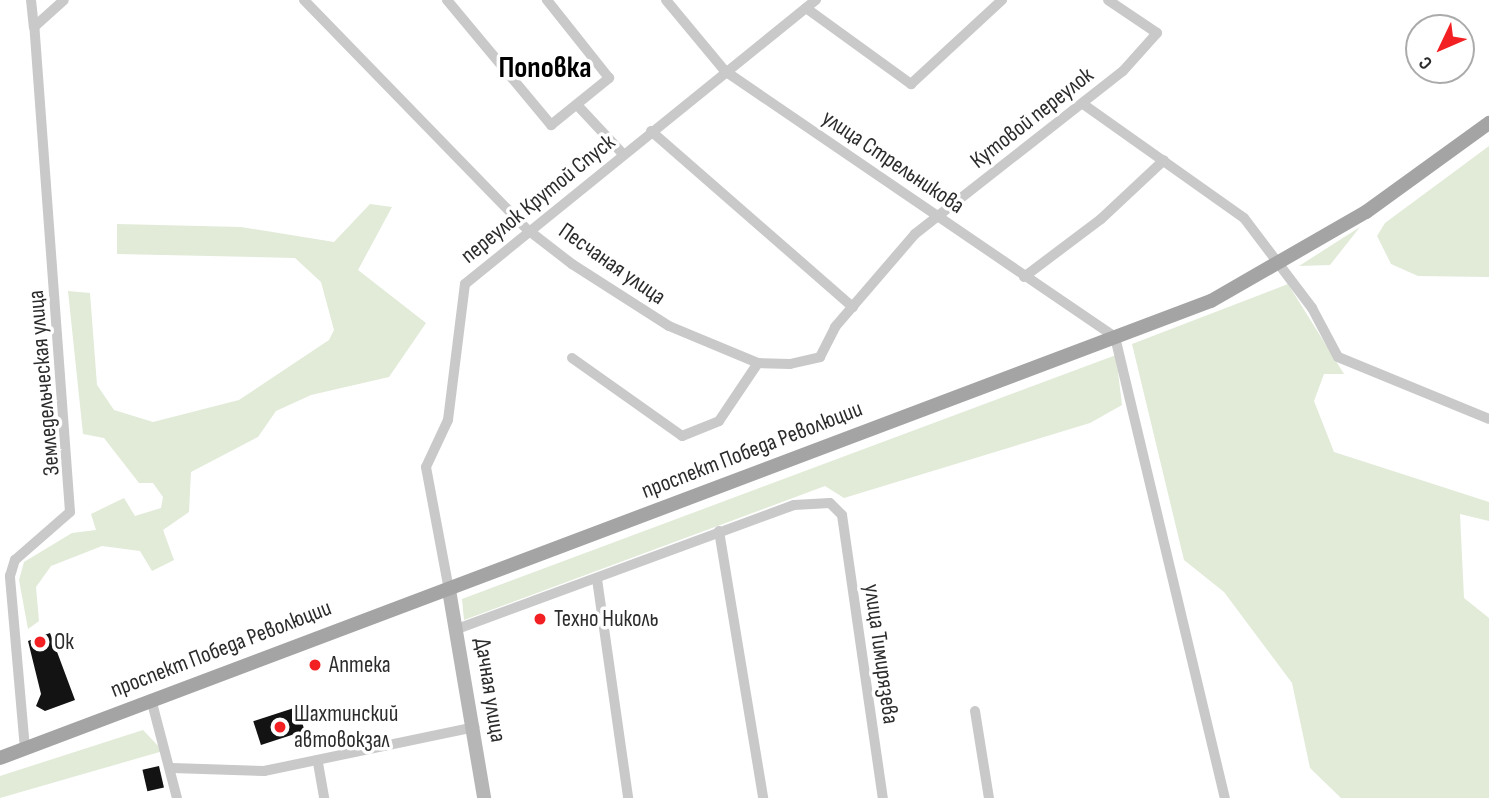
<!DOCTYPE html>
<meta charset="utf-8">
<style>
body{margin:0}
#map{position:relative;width:1489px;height:798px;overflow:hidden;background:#fff;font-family:"Sofia Sans Condensed",sans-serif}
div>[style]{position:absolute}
.green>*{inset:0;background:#e1ebd8}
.building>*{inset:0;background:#131313;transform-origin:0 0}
.street>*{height:10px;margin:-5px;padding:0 5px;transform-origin:5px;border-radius:5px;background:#c9c9c9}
.secondary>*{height:14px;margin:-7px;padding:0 7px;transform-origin:7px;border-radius:7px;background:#b6b6b6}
.primary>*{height:14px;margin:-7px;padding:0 7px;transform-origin:7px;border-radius:7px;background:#a4a4a4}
.dots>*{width:19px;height:19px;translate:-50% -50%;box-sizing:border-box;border:4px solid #fff;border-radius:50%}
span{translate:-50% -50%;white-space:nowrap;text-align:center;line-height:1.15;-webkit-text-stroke:7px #fff;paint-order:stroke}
.street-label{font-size:23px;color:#2c2c2c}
.poi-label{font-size:23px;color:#2c2c2c}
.left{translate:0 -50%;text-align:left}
.district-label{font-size:30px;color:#000;font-weight:700}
.north{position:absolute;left:1405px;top:14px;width:70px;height:70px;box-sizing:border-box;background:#fff;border:2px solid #ababab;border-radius:50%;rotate:226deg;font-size:19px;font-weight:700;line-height:28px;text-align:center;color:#2c2c2c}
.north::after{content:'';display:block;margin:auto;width:24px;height:32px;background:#f21f23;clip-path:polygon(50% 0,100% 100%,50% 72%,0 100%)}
</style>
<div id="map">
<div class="green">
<div style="clip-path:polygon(1489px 146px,1489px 277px,1418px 276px,1391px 264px,1377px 236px,1385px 223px)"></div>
<div style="clip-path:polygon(370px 204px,392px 207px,358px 270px,426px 323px,389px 377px,311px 395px,276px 411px,258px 437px,191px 472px,189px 512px,163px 530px,174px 560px,152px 571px,140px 551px,102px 546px,51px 566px,36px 587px,39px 621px,28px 629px,19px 580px,24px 562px,72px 533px,96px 530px,91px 514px,124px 498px,135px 516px,161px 508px,163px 497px,153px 483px,139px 483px,104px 438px,83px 434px,68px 291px,90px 293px,97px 385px,114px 410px,153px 422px,239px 400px,329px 340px,334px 330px,321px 282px,295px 258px,117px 254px,117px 224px,241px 227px,334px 242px)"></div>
<div style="clip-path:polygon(1360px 227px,1330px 265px,1299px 266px)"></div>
<div style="clip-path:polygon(1288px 284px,1344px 374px,1324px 374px,1314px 401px,1334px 452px,1489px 502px,1489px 521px,1460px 514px,1464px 598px,1489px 618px,1489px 798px,1341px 798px,1310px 768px,1292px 683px,1224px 592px,1184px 560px,1132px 344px)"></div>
<div style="clip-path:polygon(1116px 355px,1122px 405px,1090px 423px,844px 498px,825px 486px,464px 620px,462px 599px)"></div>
<div style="clip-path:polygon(143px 730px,163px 751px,0 798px,0 776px)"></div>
</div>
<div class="building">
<div style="clip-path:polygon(50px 633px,75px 700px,45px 711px,36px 706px,41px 694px,28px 641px)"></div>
<div style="left:297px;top:707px;width:25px;height:46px;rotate:72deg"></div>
<div style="left:159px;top:766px;width:22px;height:17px;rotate:77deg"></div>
</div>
<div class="street">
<div style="left:31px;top:0;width:27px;rotate:84deg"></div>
<div style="left:304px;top:0;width:321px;rotate:45.8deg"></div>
<div style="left:528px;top:230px;width:56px;rotate:37.7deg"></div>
<div style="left:572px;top:264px;width:115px;rotate:32.6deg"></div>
<div style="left:669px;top:326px;width:96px;rotate:22.6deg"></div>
<div style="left:758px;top:363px;width:32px;rotate:2deg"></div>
<div style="left:790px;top:364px;width:31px;rotate:-13deg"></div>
<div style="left:820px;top:357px;width:34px;rotate:-63deg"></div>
<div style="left:835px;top:327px;width:123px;rotate:-49.3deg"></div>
<div style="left:915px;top:234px;width:264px;rotate:-38.1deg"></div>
<div style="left:1123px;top:71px;width:51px;rotate:-48.2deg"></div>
<div style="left:1157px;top:33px;width:59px;rotate:-146deg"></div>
<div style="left:447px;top:0;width:163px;rotate:50.2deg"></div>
<div style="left:551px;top:125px;width:75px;rotate:-39deg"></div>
<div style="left:609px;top:78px;width:100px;rotate:-128.5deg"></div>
<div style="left:666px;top:0;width:92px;rotate:50.3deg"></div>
<div style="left:725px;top:71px;width:472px;rotate:34.3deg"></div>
<div style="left:1115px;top:337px;width:474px;rotate:76.6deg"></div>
<div style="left:806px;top:8px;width:130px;rotate:35.9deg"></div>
<div style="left:911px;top:84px;width:124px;rotate:-42.7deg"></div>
<div style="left:1083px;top:104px;width:197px;rotate:35.3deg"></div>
<div style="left:1244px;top:218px;width:113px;rotate:52.9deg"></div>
<div style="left:1312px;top:308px;width:55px;rotate:62deg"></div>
<div style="left:1338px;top:357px;width:163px;rotate:22.3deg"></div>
<div style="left:579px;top:107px;width:64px;rotate:46.9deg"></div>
<div style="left:651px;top:131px;width:268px;rotate:41.1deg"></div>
<div style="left:1024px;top:277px;width:96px;rotate:-37deg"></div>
<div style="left:1101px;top:219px;width:86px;rotate:-43.1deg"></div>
<div style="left:572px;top:358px;width:135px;rotate:35.3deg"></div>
<div style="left:682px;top:436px;width:40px;rotate:-22deg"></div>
<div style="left:719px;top:421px;width:70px;rotate:-56.1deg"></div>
<div style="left:719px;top:531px;width:271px;rotate:80.6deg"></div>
<div style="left:597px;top:579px;width:221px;rotate:81.9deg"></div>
<div style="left:449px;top:590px;width:125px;rotate:-100.6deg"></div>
<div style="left:426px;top:467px;width:52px;rotate:-64.9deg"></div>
<div style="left:448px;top:420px;width:137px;rotate:-82.9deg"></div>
<div style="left:465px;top:284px;width:452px;rotate:-39deg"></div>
<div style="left:457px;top:629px;width:359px;rotate:-20.2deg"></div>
<div style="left:794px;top:505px;width:36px;rotate:-3deg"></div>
<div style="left:830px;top:503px;width:17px;rotate:45deg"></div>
<div style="left:842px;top:515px;width:286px;rotate:81.8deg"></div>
<div style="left:151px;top:699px;width:102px;rotate:75.3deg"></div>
<div style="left:975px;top:711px;width:88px;rotate:80.9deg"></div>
<div style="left:25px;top:749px;width:174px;rotate:-95deg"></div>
<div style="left:10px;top:576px;width:17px;rotate:-73deg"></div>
<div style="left:15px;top:560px;width:73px;rotate:-41.1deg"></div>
<div style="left:70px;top:512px;width:486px;rotate:-94.2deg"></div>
<div style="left:34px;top:27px;width:40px;rotate:-42deg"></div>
<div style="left:318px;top:763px;width:36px;rotate:80deg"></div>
<div style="left:172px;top:768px;width:92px;rotate:1.9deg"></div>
<div style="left:264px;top:771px;width:215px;rotate:-11.8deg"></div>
</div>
<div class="secondary">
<div style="left:449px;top:590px;width:211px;rotate:80.4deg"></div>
</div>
<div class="primary">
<div style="left:0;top:758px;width:1294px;rotate:-20.68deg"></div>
<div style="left:1211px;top:301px;width:179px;rotate:-29.9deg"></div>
<div style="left:1366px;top:212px;width:152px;rotate:-35.9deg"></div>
</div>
<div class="dots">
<div style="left:540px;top:619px;background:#f21f23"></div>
<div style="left:40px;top:642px;background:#f21f23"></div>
<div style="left:315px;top:665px;background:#f21f23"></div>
<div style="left:280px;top:727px;background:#f21f23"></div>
</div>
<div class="street-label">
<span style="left:1032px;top:118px;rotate:-38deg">Кутовой переулок</span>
<span style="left:893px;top:162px;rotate:34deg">улица Стрельникова</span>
<span style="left:538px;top:199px;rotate:-39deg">переулок Крутой Спуск</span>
<span style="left:612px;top:264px;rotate:35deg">Песчаная улица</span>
<span style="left:44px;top:383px;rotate:-95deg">Земледельческая улица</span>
<span style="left:752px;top:450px;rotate:-21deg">проспект Победа Революции</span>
<span style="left:221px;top:649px;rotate:-21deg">проспект Победа Революции</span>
<span style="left:881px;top:654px;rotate:82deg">улица Тимирязева</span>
<span style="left:490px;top:690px;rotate:81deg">Дачная улица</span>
</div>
<div class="poi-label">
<span class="left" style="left:554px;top:619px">Техно Николь</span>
<span class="left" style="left:54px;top:642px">Ок</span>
<span class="left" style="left:329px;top:665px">Аптека</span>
<span class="left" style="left:294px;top:727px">Шахтинский<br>автовокзал</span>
</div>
<div class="district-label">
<span style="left:545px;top:68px">Поповка</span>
</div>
<div class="north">С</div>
</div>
